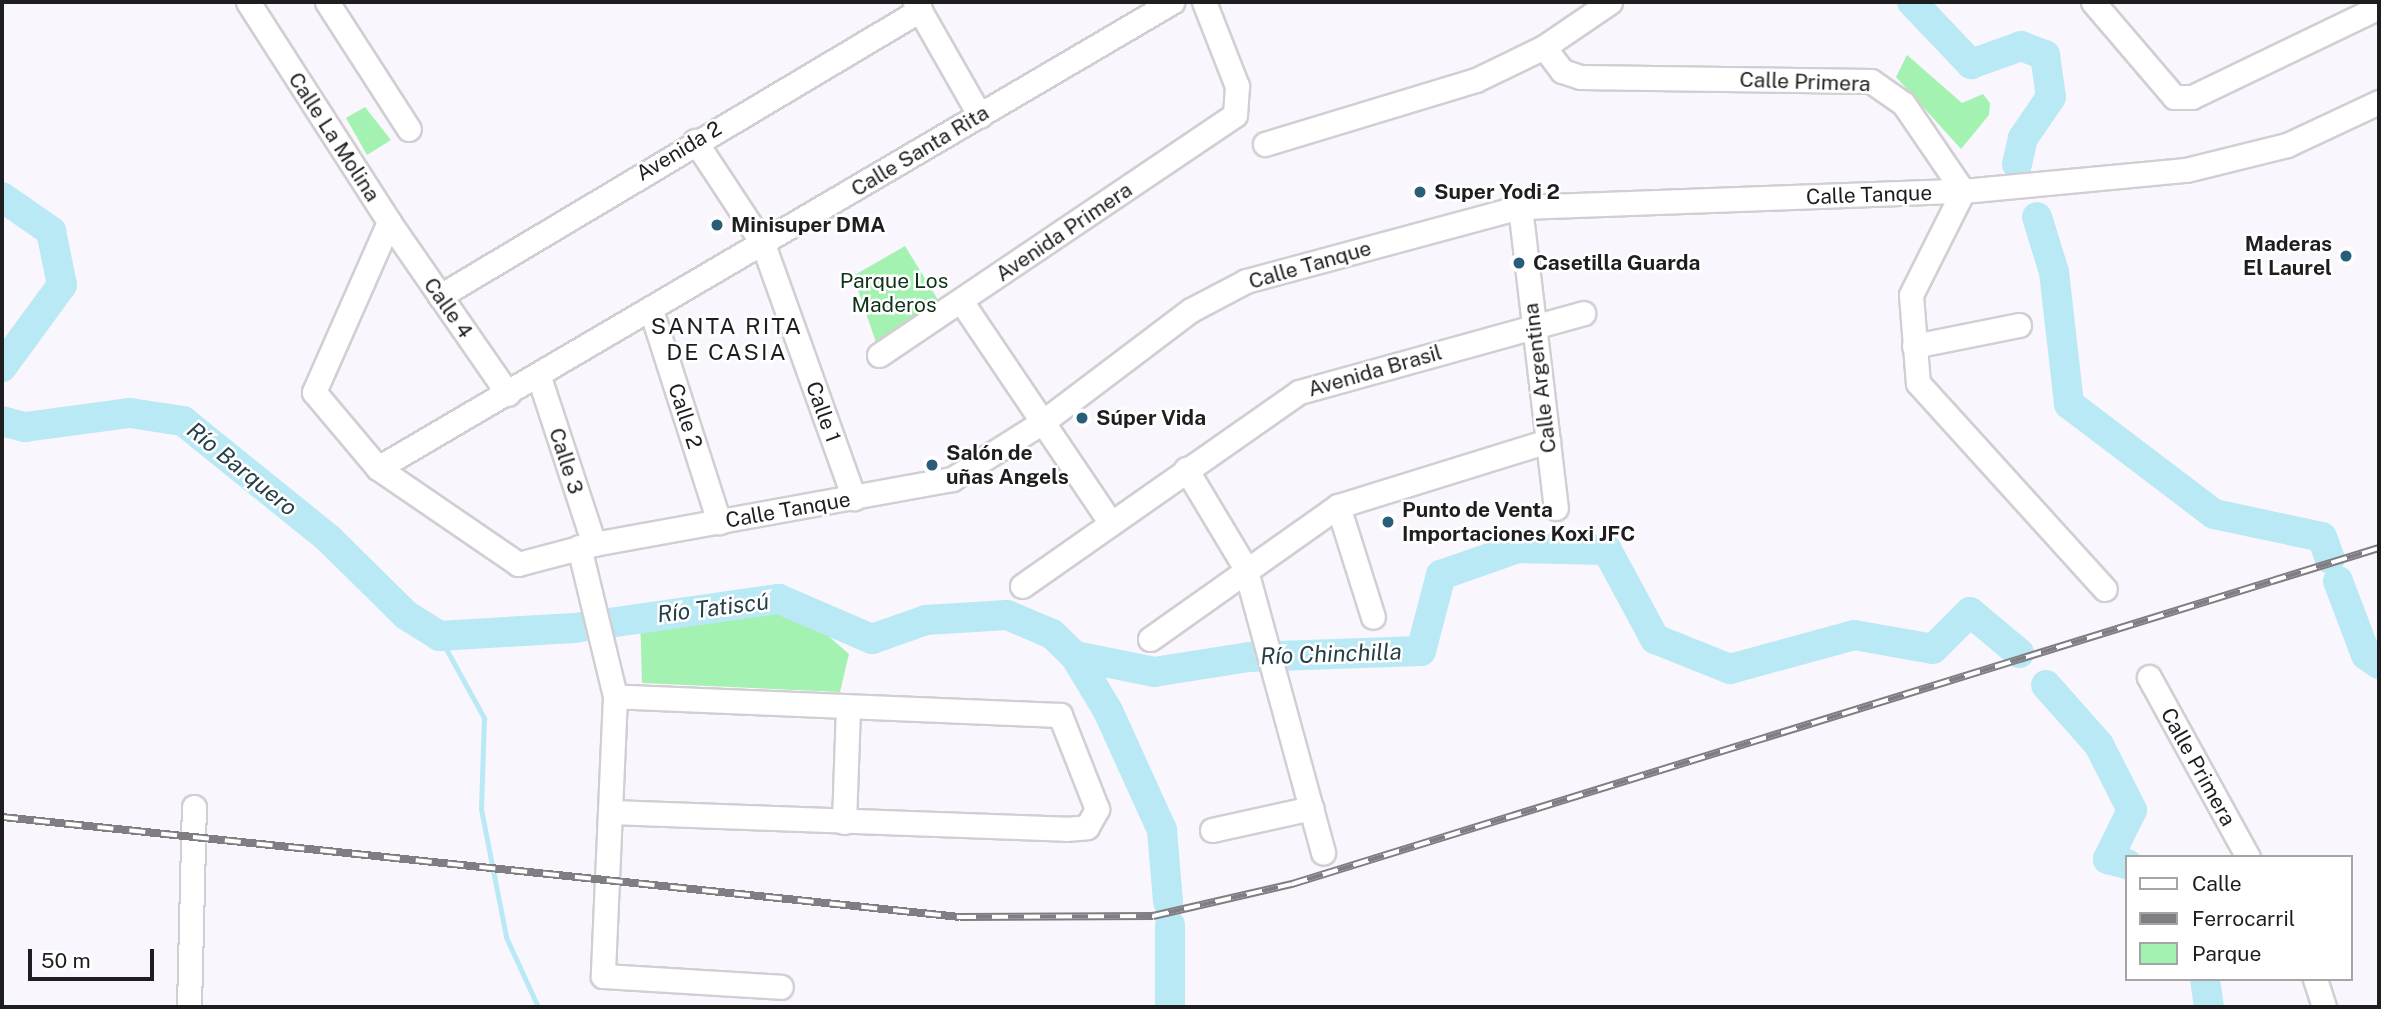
<!DOCTYPE html>
<meta charset="utf-8">
<style>
body{margin:0}
#map{position:relative;width:2381px;height:1009px;overflow:hidden;background:#faf6fd;font-family:"Public Sans",sans-serif}
div>[style]{position:absolute}
.green>*{inset:0;background:#a3f2b1}
.stream>*{height:5px;margin:-2.5px;padding:0 2.5px;transform-origin:2.5px;border-radius:2.5px;background:#b9e9f5}
.river>*{height:30px;margin:-15px;padding:0 15px;transform-origin:15px;border-radius:15px;background:#b9e9f5}
.roads{filter:drop-shadow(2px 0 #d2ced4) drop-shadow(-2px 0 #d2ced4) drop-shadow(0 2px #d2ced4) drop-shadow(0 -2px #d2ced4)}
.minor>*{height:23px;margin:-11.5px;padding:0 11.5px;transform-origin:11.5px;border-radius:11.5px;background:#fff}
.rail>*{height:8px;margin-top:-4px;transform-origin:0;background:repeating-linear-gradient(90deg,#fff 0 16px,#807e82 0 32px);box-sizing:border-box;border-block:2px solid #807e82}
.dots>*{width:19px;height:19px;translate:-50% -50%;box-sizing:border-box;border:4px solid #fff;border-radius:50%}
span{translate:-50% -50%;white-space:nowrap;text-align:center;line-height:1.15;-webkit-text-stroke:5px #fff;paint-order:stroke}
.street-label{font-size:21px;color:#1e1d1f}
.poi-label{font-size:21px;color:#1e1d1f;font-weight:700}
.left{translate:0 -50%;text-align:left}
.right{translate:-100% -50%;text-align:right}
.park-label{font-size:21px;color:#0e3318}
.neighbourhood-label{font-size:23px;color:#1e1d1f;letter-spacing:2px}
.water-label{font-size:23px;color:#274046;font-style:italic}
.frame{position:absolute;inset:0;border:4px solid #1e1d1f;pointer-events:none}
.legend{position:absolute;left:2125px;top:855px;width:228px;height:126px;box-sizing:border-box;background:#fff;border:2px solid #a5a5a5;margin:0;padding:9px 12px;list-style:none;font-size:21px;color:#1e1d1f}
.legend li{display:flex;align-items:center;gap:14px;height:35px}
.legend b{width:35px;border:2px solid #a5a5a5}
.scale{position:absolute;left:28px;top:949px;width:126px;height:32px;box-sizing:border-box;border:4px solid #1e1d1f;border-top:0;padding-left:9px;font-size:21px;line-height:24px;white-space:nowrap;color:#1e1d1f;-webkit-text-stroke:5px #fff;paint-order:stroke}
</style>
<div id="map">
<div class="green">
<div style="clip-path:polygon(1907px 55px,1962px 103px,1983px 94px,1990px 103px,1989px 115px,1961px 149px,1896px 77px)"></div>
<div style="clip-path:polygon(365px 107px,391px 140px,367px 155px,346px 118px)"></div>
<div style="clip-path:polygon(905px 246px,940px 303px,877px 345px,853px 276px)"></div>
<div style="clip-path:polygon(775px 590px,849px 654px,840px 692px,642px 683px,640px 613px)"></div>
</div>
<div class="stream">
<div style="left:439px;top:636px;width:94px;rotate:61.2deg"></div>
<div style="left:484px;top:718px;width:91px;rotate:91.9deg"></div>
<div style="left:481px;top:809px;width:130px;rotate:78.9deg"></div>
<div style="left:506px;top:937px;width:77px;rotate:65.4deg"></div>
</div>
<div class="river">
<div style="left:1912px;top:2px;width:86px;rotate:46.4deg"></div>
<div style="left:1971px;top:64px;width:53px;rotate:-19.8deg"></div>
<div style="left:2021px;top:46px;width:26px;rotate:21deg"></div>
<div style="left:2045px;top:55px;width:42px;rotate:81.9deg"></div>
<div style="left:2051px;top:97px;width:50px;rotate:124.3deg"></div>
<div style="left:2023px;top:138px;width:27px;rotate:103deg"></div>
<div style="left:2px;top:197px;width:60px;rotate:34.8deg"></div>
<div style="left:51px;top:231px;width:55px;rotate:78.5deg"></div>
<div style="left:62px;top:285px;width:102px;rotate:126.2deg"></div>
<div style="left:2037px;top:217px;width:58px;rotate:72.8deg"></div>
<div style="left:2054px;top:272px;width:133px;rotate:83.5deg"></div>
<div style="left:2069px;top:404px;width:182px;rotate:37.2deg"></div>
<div style="left:2214px;top:514px;width:110px;rotate:12deg"></div>
<div style="left:2322px;top:537px;width:23px;rotate:70deg"></div>
<div style="left:2px;top:421px;width:24px;rotate:15deg"></div>
<div style="left:25px;top:427px;width:106px;rotate:-7.6deg"></div>
<div style="left:130px;top:413px;width:54px;rotate:8.6deg"></div>
<div style="left:183px;top:421px;width:188px;rotate:38.9deg"></div>
<div style="left:329px;top:539px;width:108px;rotate:44.6deg"></div>
<div style="left:406px;top:615px;width:39px;rotate:32deg"></div>
<div style="left:439px;top:636px;width:135px;rotate:-3.4deg"></div>
<div style="left:574px;top:628px;width:207px;rotate:-8.1deg"></div>
<div style="left:779px;top:599px;width:101px;rotate:23.3deg"></div>
<div style="left:872px;top:639px;width:57px;rotate:-19.4deg"></div>
<div style="left:926px;top:620px;width:81px;rotate:-3.5deg"></div>
<div style="left:1007px;top:615px;width:49px;rotate:22.9deg"></div>
<div style="left:1052px;top:634px;width:32px;rotate:44deg"></div>
<div style="left:1075px;top:656px;width:64px;rotate:59deg"></div>
<div style="left:1108px;top:711px;width:131px;rotate:65.6deg"></div>
<div style="left:1162px;top:830px;width:72px;rotate:85.2deg"></div>
<div style="left:2338px;top:581px;width:79px;rotate:69.3deg"></div>
<div style="left:2366px;top:655px;width:16px;rotate:35deg"></div>
<div style="left:1075px;top:656px;width:81px;rotate:11.4deg"></div>
<div style="left:1154px;top:672px;width:96px;rotate:-9deg"></div>
<div style="left:1249px;top:657px;width:172px;rotate:-2deg"></div>
<div style="left:1421px;top:651px;width:79px;rotate:-75.3deg"></div>
<div style="left:1441px;top:575px;width:82px;rotate:-19.3deg"></div>
<div style="left:1518px;top:548px;width:89px;rotate:1.3deg"></div>
<div style="left:1607px;top:550px;width:101px;rotate:61.7deg"></div>
<div style="left:1655px;top:639px;width:81px;rotate:21.8deg"></div>
<div style="left:1730px;top:669px;width:129px;rotate:-15.3deg"></div>
<div style="left:1854px;top:635px;width:80px;rotate:10deg"></div>
<div style="left:1933px;top:649px;width:52px;rotate:-45deg"></div>
<div style="left:1970px;top:612px;width:64px;rotate:39.9deg"></div>
<div style="left:2046px;top:685px;width:80px;rotate:48.5deg"></div>
<div style="left:2099px;top:745px;width:73px;rotate:63.1deg"></div>
<div style="left:2132px;top:810px;width:55px;rotate:116.1deg"></div>
<div style="left:2108px;top:859px;width:20px;rotate:15deg"></div>
<div style="left:2205px;top:979px;width:28px;rotate:82deg"></div>
<div style="left:1170px;top:1007px;width:82px;rotate:-90deg"></div>
</div>
<div class="roads">
<div class="minor">
<div style="left:248px;top:2px;width:261px;rotate:57.3deg"></div>
<div style="left:389px;top:222px;width:186px;rotate:113.8deg"></div>
<div style="left:314px;top:392px;width:99px;rotate:49.9deg"></div>
<div style="left:378px;top:468px;width:170px;rotate:34.4deg"></div>
<div style="left:518px;top:564px;width:79px;rotate:-14.7deg"></div>
<div style="left:594px;top:544px;width:364px;rotate:-10.3deg"></div>
<div style="left:952px;top:479px;width:109px;rotate:-32.2deg"></div>
<div style="left:1044px;top:421px;width:184px;rotate:-37.1deg"></div>
<div style="left:1191px;top:310px;width:62px;rotate:-27.8deg"></div>
<div style="left:1246px;top:281px;width:284px;rotate:-15.1deg"></div>
<div style="left:1520px;top:207px;width:443px;rotate:-2.1deg"></div>
<div style="left:1963px;top:191px;width:224px;rotate:-5.4deg"></div>
<div style="left:2186px;top:170px;width:104px;rotate:-13.9deg"></div>
<div style="left:2287px;top:145px;width:102px;rotate:-25.1deg"></div>
<div style="left:327px;top:2px;width:151px;rotate:57.2deg"></div>
<div style="left:915px;top:2px;width:131px;rotate:60.3deg"></div>
<div style="left:2093px;top:2px;width:125px;rotate:49.5deg"></div>
<div style="left:2174px;top:97px;width:18px"></div>
<div style="left:2192px;top:97px;width:208px;rotate:-25.7deg"></div>
<div style="left:1544px;top:47px;width:30px;rotate:53deg"></div>
<div style="left:1562px;top:71px;width:19px;rotate:18deg"></div>
<div style="left:1580px;top:77px;width:291px;rotate:0.8deg"></div>
<div style="left:1871px;top:81px;width:39px;rotate:35deg"></div>
<div style="left:1903px;top:103px;width:107px;rotate:55.7deg"></div>
<div style="left:1963px;top:191px;width:116px;rotate:116.6deg"></div>
<div style="left:1911px;top:295px;width:88px;rotate:85.5deg"></div>
<div style="left:1918px;top:383px;width:278px;rotate:47.8deg"></div>
<div style="left:695px;top:141px;width:123px;rotate:56.6deg"></div>
<div style="left:763px;top:244px;width:270px;rotate:70.3deg"></div>
<div style="left:1265px;top:144px;width:220px;rotate:-16.9deg"></div>
<div style="left:1476px;top:80px;width:76px;rotate:-25.9deg"></div>
<div style="left:1544px;top:47px;width:80px;rotate:-34.3deg"></div>
<div style="left:1520px;top:207px;width:303px;rotate:83.2deg"></div>
<div style="left:389px;top:222px;width:209px;rotate:55.3deg"></div>
<div style="left:440px;top:296px;width:559px;rotate:-30.79deg"></div>
<div style="left:961px;top:301px;width:268px;rotate:56deg"></div>
<div style="left:651px;top:310px;width:223px;rotate:72.2deg"></div>
<div style="left:1914px;top:346px;width:107px;rotate:-11.3deg"></div>
<div style="left:879px;top:355px;width:429px;rotate:-34deg"></div>
<div style="left:1235px;top:115px;width:29px;rotate:-86deg"></div>
<div style="left:1237px;top:86px;width:90px;rotate:-111.4deg"></div>
<div style="left:539px;top:377px;width:176px;rotate:71.8deg"></div>
<div style="left:378px;top:468px;width:921px;rotate:-30.41deg"></div>
<div style="left:1186px;top:469px;width:114px;rotate:59deg"></div>
<div style="left:1245px;top:567px;width:296px;rotate:74.7deg"></div>
<div style="left:1338px;top:506px;width:116px;rotate:72.5deg"></div>
<div style="left:579px;top:547px;width:153px;rotate:76.4deg"></div>
<div style="left:615px;top:696px;width:280px;rotate:92.5deg"></div>
<div style="left:603px;top:976px;width:178px;rotate:3.5deg"></div>
<div style="left:1022px;top:586px;width:338px;rotate:-35deg"></div>
<div style="left:1299px;top:392px;width:295px;rotate:-15.5deg"></div>
<div style="left:1150px;top:639px;width:230px;rotate:-35.3deg"></div>
<div style="left:1338px;top:506px;width:220px;rotate:-17.2deg"></div>
<div style="left:2149px;top:677px;width:205px;rotate:61.2deg"></div>
<div style="left:611px;top:812px;width:455px;rotate:2.1deg"></div>
<div style="left:1066px;top:829px;width:21px;rotate:-5deg"></div>
<div style="left:1087px;top:827px;width:21px;rotate:-61deg"></div>
<div style="left:1097px;top:809px;width:101px;rotate:-111.5deg"></div>
<div style="left:1060px;top:715px;width:445px;rotate:-177.6deg"></div>
<div style="left:844px;top:822px;width:113px;rotate:-88deg"></div>
<div style="left:1212px;top:830px;width:102px;rotate:-12.4deg"></div>
<div style="left:2315px;top:979px;width:29px;rotate:72deg"></div>
<div style="left:189px;top:1007px;width:200px;rotate:-88.6deg"></div>
</div>
</div>
<div class="rail">
<div style="left:2px;top:817px;width:963px;rotate:5.96deg"></div>
<div style="left:960px;top:917px;width:193px;rotate:-0.3deg"></div>
<div style="left:1153px;top:916px;width:143px;rotate:-13deg"></div>
<div style="left:1292px;top:884px;width:1138px;rotate:-17.18deg"></div>
</div>
<div class="dots">
<div style="left:1420px;top:192px;background:#295e7a"></div>
<div style="left:717px;top:225px;background:#295e7a"></div>
<div style="left:2346px;top:256px;background:#295e7a"></div>
<div style="left:1519px;top:263px;background:#295e7a"></div>
<div style="left:1082px;top:418px;background:#295e7a"></div>
<div style="left:932px;top:465px;background:#295e7a"></div>
<div style="left:1388px;top:522px;background:#295e7a"></div>
</div>
<div class="street-label">
<span style="left:1805px;top:82px;rotate:2deg">Calle Primera</span>
<span style="left:334px;top:137px;rotate:57deg">Calle La Molina</span>
<span style="left:679px;top:151px;rotate:-31deg">Avenida 2</span>
<span style="left:920px;top:151px;rotate:-31deg">Calle Santa Rita</span>
<span style="left:1869px;top:195px;rotate:-2deg">Calle Tanque</span>
<span style="left:1064px;top:232px;rotate:-34deg">Avenida Primera</span>
<span style="left:1310px;top:265px;rotate:-16deg">Calle Tanque</span>
<span style="left:448px;top:308px;rotate:55deg">Calle 4</span>
<span style="left:1375px;top:371px;rotate:-16deg">Avenida Brasil</span>
<span style="left:1540px;top:378px;rotate:-97deg">Calle Argentina</span>
<span style="left:823px;top:412px;rotate:70deg">Calle 1</span>
<span style="left:685px;top:416px;rotate:72deg">Calle 2</span>
<span style="left:566px;top:461px;rotate:72deg">Calle 3</span>
<span style="left:788px;top:510px;rotate:-10deg">Calle Tanque</span>
<span style="left:2198px;top:767px;rotate:61deg">Calle Primera</span>
</div>
<div class="poi-label">
<span class="left" style="left:1434px;top:192px">Super Yodi 2</span>
<span class="left" style="left:731px;top:225px">Minisuper DMA</span>
<span class="right" style="left:2332px;top:256px">Maderas<br>El Laurel</span>
<span class="left" style="left:1533px;top:263px">Casetilla Guarda</span>
<span class="left" style="left:1096px;top:418px">Súper Vida</span>
<span class="left" style="left:946px;top:465px">Salón de<br>uñas Angels</span>
<span class="left" style="left:1402px;top:522px">Punto de Venta<br>Importaciones Koxi JFC</span>
</div>
<div class="park-label">
<span style="left:894px;top:293px">Parque Los<br>Maderos</span>
</div>
<div class="neighbourhood-label">
<span style="left:727px;top:339px">SANTA RITA<br>DE CASIA</span>
</div>
<div class="water-label">
<span style="left:242px;top:469px;rotate:39deg">Río Barquero</span>
<span style="left:713px;top:608px;rotate:-7deg">Río Tatiscú</span>
<span style="left:1331px;top:654px;rotate:-2deg">Río Chinchilla</span>
</div>
<div class="frame"></div>
<ul class="legend">
<li><b style="height:9px;background:#fff"></b>Calle</li>
<li><b style="height:9px;background:#807e82"></b>Ferrocarril</li>
<li><b style="height:19px;background:#a3f2b1"></b>Parque</li>
</ul>
<div class="scale">50 m</div>
</div>
